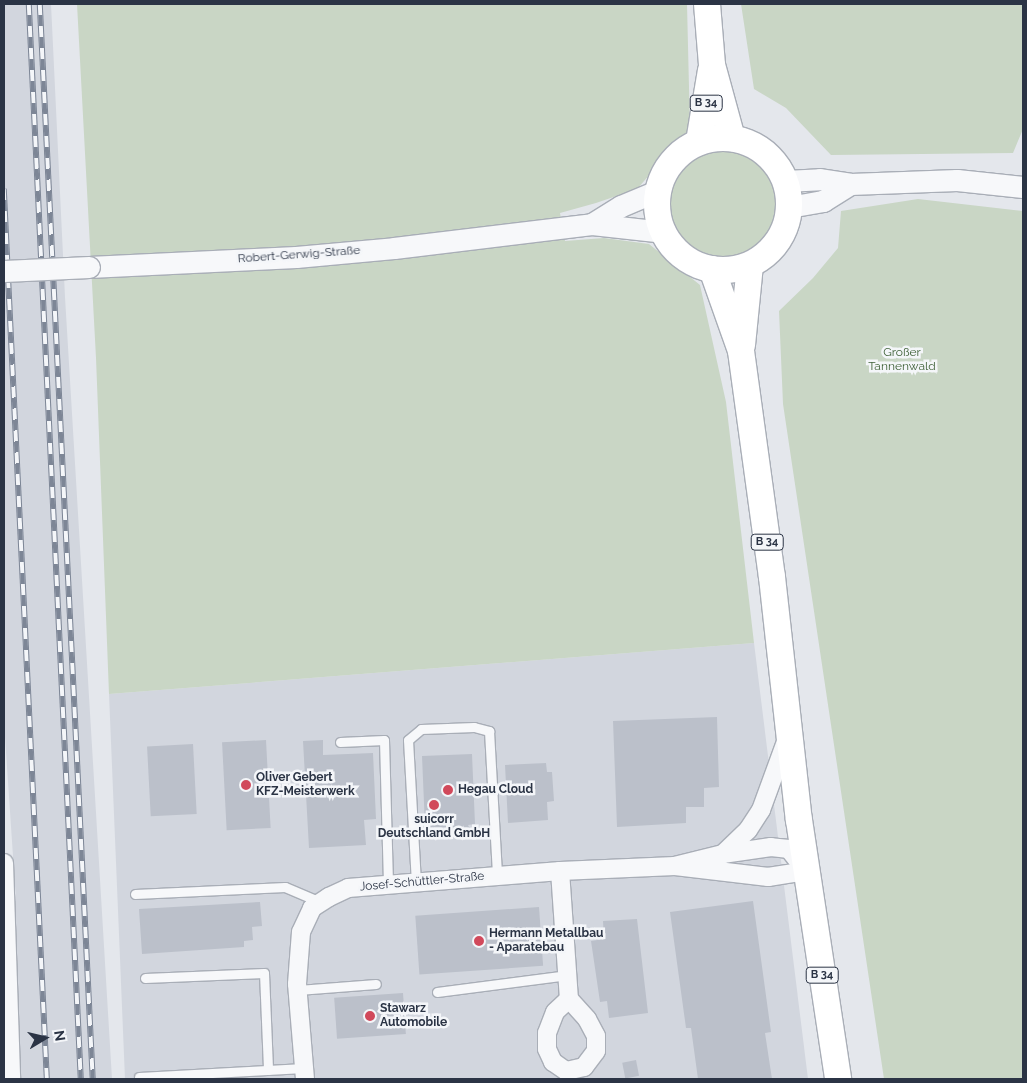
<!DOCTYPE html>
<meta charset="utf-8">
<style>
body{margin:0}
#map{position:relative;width:1027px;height:1083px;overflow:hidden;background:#e4e7ec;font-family:Raleway,sans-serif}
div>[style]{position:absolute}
.built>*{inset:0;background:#d2d6de}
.green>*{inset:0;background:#c9d6c5}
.round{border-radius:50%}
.building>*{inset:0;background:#bbc0ca;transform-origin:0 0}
.roads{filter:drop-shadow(1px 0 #a9aeb7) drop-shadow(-1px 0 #a9aeb7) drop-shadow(0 1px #a9aeb7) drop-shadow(0 -1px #a9aeb7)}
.service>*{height:9px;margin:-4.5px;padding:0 4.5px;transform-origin:4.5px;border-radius:4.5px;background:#f7f8fa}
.minor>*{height:18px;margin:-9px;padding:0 9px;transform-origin:9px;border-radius:9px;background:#f7f8fa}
.tertiary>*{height:21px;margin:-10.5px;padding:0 10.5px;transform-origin:10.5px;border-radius:10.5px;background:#f7f8fa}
.primary>*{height:26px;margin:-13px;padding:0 13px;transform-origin:13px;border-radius:13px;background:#fff}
.primary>.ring{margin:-13px;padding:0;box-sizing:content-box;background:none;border:26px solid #fff;border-radius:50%}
.rail>*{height:5.5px;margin-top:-2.75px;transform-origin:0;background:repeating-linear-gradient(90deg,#f4f6f9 0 11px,#7d8696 0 22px);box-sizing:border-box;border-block:1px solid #7d8696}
.bridges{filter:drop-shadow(1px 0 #a9aeb7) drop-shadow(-1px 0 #a9aeb7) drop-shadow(0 1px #a9aeb7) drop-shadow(0 -1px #a9aeb7)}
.tertiary-bridge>*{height:21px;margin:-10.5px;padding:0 10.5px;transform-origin:10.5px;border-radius:10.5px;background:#f7f8fa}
.dots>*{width:14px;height:14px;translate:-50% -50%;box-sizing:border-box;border:2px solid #f4f6f9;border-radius:50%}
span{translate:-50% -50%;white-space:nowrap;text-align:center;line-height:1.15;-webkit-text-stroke:5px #f4f6f9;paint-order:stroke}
.shield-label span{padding:1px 4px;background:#f4f6f9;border:1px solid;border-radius:4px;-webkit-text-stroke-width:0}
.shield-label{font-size:11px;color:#2b3445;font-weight:700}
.street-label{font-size:12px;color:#2b3445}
.park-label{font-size:12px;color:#3f6138}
.poi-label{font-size:12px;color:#2b3445;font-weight:700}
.left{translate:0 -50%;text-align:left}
.frame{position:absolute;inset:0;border:5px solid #2b3445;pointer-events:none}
.north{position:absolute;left:20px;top:1013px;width:50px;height:50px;-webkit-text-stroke:4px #f4f6f9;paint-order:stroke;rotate:81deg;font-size:14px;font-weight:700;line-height:20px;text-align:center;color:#2b3445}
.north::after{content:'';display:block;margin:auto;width:18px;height:22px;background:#2b3445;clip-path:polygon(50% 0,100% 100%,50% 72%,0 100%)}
</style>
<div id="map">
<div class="built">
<div style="clip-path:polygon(4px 4px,51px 4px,65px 297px,112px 1079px,4px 1079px,4px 902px,16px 901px,4px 722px)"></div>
<div style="clip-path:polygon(754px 643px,808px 1079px,125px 1079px,109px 694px)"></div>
</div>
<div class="green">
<div style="clip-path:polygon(77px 4px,687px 4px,690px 129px,637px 189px,596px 203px,560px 213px,565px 241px,604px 238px,649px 244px,700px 285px,726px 402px,754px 643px,109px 694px,96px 358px)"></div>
<div style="clip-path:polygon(741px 4px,1023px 4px,1023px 129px,1013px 153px,831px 155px,786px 108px,754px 89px)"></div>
<div class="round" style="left:660px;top:144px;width:118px;height:118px"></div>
<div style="clip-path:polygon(918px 199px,1023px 211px,1023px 1079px,884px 1079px,783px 404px,779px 311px,813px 278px,838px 248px,841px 211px)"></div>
</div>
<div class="building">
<div style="clip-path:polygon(717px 717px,719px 787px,704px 788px,704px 807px,686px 807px,686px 823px,617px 827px,613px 721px)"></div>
<div style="left:266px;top:740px;width:88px;height:44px;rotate:87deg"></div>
<div style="clip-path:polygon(323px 740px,323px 755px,373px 753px,376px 819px,364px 820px,366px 845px,309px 848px,303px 741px)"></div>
<div style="left:193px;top:744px;width:70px;height:46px;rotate:87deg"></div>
<div style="clip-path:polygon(472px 754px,475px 824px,468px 825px,469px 827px,425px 827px,422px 756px)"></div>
<div style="clip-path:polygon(546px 763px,547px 772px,552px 772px,554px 801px,547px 802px,548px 820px,508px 823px,505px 765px)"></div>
<div style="clip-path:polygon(753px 901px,771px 1032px,765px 1033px,772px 1079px,698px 1079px,691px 1028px,686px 1028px,670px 912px)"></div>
<div style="clip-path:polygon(260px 902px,262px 926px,252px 927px,253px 940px,244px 941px,244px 947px,142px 954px,139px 909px)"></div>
<div style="left:539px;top:907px;width:59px;height:124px;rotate:86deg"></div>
<div style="clip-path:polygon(637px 919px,648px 1013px,609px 1018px,607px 1001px,600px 1002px,591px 941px,604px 939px,603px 921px)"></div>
<div style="left:403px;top:993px;width:41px;height:69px;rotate:86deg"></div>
<div style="left:636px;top:1060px;width:16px;height:14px;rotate:79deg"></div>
</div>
<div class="roads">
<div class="service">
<div style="left:340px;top:742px;width:44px;rotate:-2.6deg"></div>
<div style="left:384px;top:740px;width:145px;rotate:88.4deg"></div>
<div style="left:416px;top:883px;width:143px;rotate:-93.2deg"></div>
<div style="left:408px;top:740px;width:17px;rotate:-40deg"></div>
<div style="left:421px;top:729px;width:53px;rotate:-2.2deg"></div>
<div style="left:474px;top:727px;width:16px;rotate:15deg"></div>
<div style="left:489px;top:731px;width:145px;rotate:86.8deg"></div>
<div style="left:135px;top:894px;width:150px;rotate:-2.7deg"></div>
<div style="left:285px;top:887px;width:39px;rotate:23deg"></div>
<div style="left:145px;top:978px;width:119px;rotate:-2.4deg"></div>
<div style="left:264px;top:973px;width:97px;rotate:87.6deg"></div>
<div style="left:298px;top:990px;width:78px;rotate:-4.4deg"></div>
<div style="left:437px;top:992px;width:132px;rotate:-7.4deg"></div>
<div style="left:139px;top:1077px;width:165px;rotate:-3.1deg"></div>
</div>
<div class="minor">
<div style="left:723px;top:854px;width:35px;rotate:-44deg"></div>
<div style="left:748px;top:830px;width:24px;rotate:-57deg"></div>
<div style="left:761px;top:810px;width:76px;rotate:-69.9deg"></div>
<div style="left:4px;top:863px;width:216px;rotate:88.1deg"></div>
<div style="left:560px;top:871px;width:128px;rotate:86deg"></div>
<div style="left:569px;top:999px;width:27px;rotate:48deg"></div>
<div style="left:587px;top:1019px;width:19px;rotate:62deg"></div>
<div style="left:596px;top:1036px;width:15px;rotate:90deg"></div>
<div style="left:596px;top:1051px;width:20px;rotate:127deg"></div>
<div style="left:584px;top:1067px;width:18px;rotate:167deg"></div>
<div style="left:566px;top:1071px;width:16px;rotate:-145deg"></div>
<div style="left:553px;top:1062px;width:14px;rotate:-115deg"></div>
<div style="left:547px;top:1049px;width:16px;rotate:-90deg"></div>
<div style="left:547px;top:1033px;width:22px;rotate:-69deg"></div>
<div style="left:555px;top:1012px;width:19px;rotate:-43deg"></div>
<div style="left:305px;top:1079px;width:95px;rotate:-94.8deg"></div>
<div style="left:297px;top:984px;width:52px;rotate:-85.6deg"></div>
<div style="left:301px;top:932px;width:26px;rotate:-65deg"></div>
<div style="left:312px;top:908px;width:20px;rotate:-33deg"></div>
<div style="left:329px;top:897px;width:21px;rotate:-25deg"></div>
<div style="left:348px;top:888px;width:213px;rotate:-4.6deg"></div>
<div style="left:560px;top:871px;width:115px;rotate:-2.5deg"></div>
<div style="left:675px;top:866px;width:94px;rotate:6.7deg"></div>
<div style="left:768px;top:877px;width:38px;rotate:-9deg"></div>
<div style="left:806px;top:871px;width:28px;rotate:-128deg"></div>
<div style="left:789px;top:849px;width:18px;rotate:-174deg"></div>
<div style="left:771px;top:847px;width:49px;rotate:171.7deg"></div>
<div style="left:723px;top:854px;width:49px;rotate:166deg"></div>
</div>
<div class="tertiary">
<div style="left:785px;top:181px;width:35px;rotate:-3deg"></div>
<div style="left:820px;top:179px;width:30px;rotate:9deg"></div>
<div style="left:850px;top:184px;width:107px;rotate:-2.1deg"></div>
<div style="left:957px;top:180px;width:66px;rotate:6.1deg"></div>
<div style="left:789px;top:207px;width:35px;rotate:-10deg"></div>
<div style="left:823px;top:201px;width:32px;rotate:-32deg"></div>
<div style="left:592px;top:224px;width:34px;rotate:-32deg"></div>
<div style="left:621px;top:206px;width:41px;rotate:-22.8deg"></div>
<div style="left:89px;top:267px;width:207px;rotate:-2.8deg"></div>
<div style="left:296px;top:257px;width:98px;rotate:-5.2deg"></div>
<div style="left:394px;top:248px;width:199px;rotate:-6.9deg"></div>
<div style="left:592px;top:224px;width:71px;rotate:6.4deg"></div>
</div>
<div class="primary">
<div style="left:707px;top:4px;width:61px;rotate:85.3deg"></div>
<div style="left:712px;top:65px;width:76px;rotate:74.7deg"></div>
<div class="ring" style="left:657px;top:138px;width:106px;height:106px"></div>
<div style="left:699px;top:142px;width:73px;rotate:-80.5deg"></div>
<div style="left:712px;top:269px;width:87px;rotate:70.5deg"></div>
<div style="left:741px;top:351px;width:228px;rotate:82.2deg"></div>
<div style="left:772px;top:577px;width:244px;rotate:83.7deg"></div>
<div style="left:799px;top:820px;width:262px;rotate:81.4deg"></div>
<div style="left:742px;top:345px;width:80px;rotate:-84.3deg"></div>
</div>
</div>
<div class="rail">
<div style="left:29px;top:4px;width:1076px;rotate:87.23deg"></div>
<div style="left:40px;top:4px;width:1076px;rotate:87.18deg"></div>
<div style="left:4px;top:189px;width:891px;rotate:87.23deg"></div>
</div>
<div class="bridges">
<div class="tertiary-bridge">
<div style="left:4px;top:271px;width:85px;rotate:-2.7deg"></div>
</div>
</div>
<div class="dots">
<div style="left:246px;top:785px;background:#d1495b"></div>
<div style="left:448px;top:790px;background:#d1495b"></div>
<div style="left:434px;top:805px;background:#d1495b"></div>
<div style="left:479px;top:941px;background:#d1495b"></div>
<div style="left:370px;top:1016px;background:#d1495b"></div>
</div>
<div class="shield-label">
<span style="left:706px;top:103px">B 34</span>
<span style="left:767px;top:542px">B 34</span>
<span style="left:822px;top:975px">B 34</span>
</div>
<div class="street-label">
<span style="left:299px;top:255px;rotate:-4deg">Robert-Gerwig-Straße</span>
<span style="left:422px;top:882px;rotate:-5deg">Josef-Schüttler-Straße</span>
</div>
<div class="park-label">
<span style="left:902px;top:360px">Großer<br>Tannenwald</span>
</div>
<div class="poi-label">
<span class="left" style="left:256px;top:785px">Oliver Gebert<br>KFZ-Meisterwerk</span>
<span class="left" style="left:458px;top:790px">Hegau Cloud</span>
<span style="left:434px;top:827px">suicorr<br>Deutschland GmbH</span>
<span class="left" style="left:489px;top:941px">Hermann Metallbau<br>- Aparatebau</span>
<span class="left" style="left:380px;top:1016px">Stawarz<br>Automobile</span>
</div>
<div class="frame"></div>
<div class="north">N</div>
</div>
